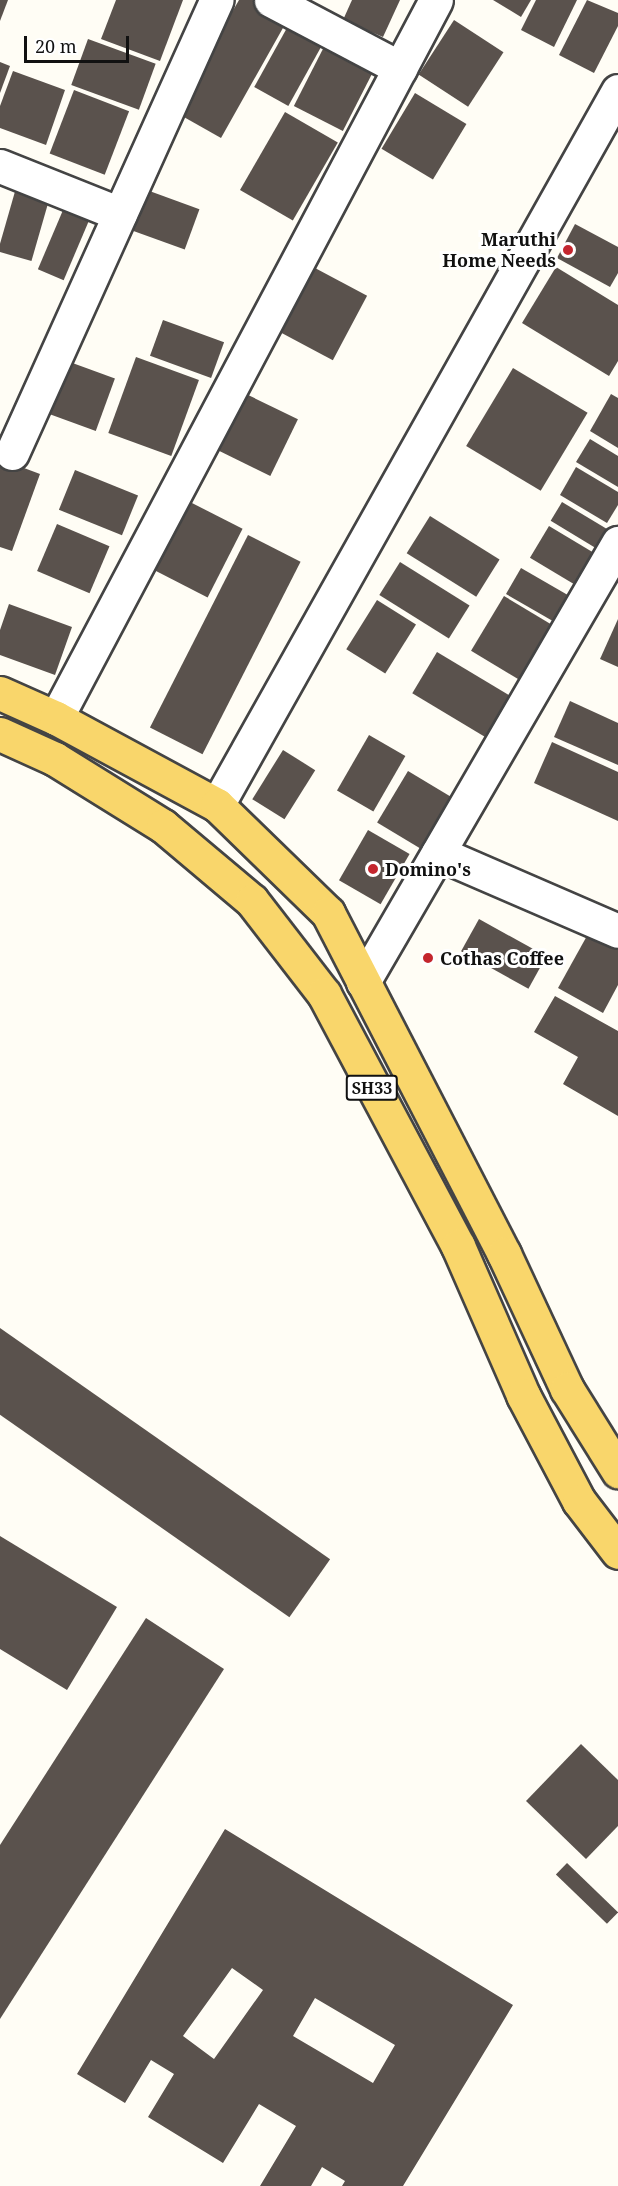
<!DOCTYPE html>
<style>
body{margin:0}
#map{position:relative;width:618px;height:2186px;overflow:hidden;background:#fffdf5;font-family:"Noto Serif",serif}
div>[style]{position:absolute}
.building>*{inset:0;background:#5a524d;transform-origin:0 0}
.roads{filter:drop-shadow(2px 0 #444) drop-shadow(-2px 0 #444) drop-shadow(0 2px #444) drop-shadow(0 -2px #444)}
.street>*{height:33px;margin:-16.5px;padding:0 16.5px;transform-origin:16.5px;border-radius:16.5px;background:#fff}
.primary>*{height:33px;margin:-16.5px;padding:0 16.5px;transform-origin:16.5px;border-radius:16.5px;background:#f9d66b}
.dots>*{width:16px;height:16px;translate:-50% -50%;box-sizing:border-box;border:3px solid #fff;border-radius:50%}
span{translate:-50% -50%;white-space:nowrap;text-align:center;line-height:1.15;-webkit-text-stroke:6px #fff;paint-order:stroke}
.shield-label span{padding:2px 4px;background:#fff;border:2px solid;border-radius:4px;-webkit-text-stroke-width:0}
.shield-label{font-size:16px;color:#111;font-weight:700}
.poi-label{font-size:18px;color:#111;font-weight:700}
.right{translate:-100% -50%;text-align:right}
.left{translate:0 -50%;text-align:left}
.scale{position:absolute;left:24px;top:36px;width:105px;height:27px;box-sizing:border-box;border:3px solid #111;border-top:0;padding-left:8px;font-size:18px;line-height:21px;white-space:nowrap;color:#111;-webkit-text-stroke:4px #fff;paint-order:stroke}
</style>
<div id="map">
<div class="building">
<div style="clip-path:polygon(0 0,8px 0,0 21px)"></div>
<div style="clip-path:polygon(116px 0,183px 0,160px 61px,101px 39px)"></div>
<div style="clip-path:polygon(239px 0,253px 0,288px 19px,221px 138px,175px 112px)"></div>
<div style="clip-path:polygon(352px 0,400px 0,383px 37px,343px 20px)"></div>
<div style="clip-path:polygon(493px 0,531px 0,521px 17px)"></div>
<div style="clip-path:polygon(536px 0,577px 0,554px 47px,521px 30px)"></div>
<div style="clip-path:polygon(587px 0,618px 13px,618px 26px,594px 73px,559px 55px)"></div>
<div style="left:293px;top:17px;width:39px;height:80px;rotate:29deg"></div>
<div style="left:454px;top:20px;width:59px;height:65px;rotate:33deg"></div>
<div style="left:88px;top:39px;width:72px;height:49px;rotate:20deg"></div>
<div style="left:327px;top:41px;width:55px;height:73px;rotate:27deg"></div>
<div style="clip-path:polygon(0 62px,10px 66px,0 93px)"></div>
<div style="clip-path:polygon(13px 71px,65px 90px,46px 145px,0 128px,0 106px)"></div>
<div style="left:74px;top:90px;width:59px;height:68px;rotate:21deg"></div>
<div style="left:415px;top:93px;width:60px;height:65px;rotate:31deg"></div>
<div style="left:285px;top:112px;width:61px;height:90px;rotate:30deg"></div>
<div style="left:16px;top:188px;width:35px;height:66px;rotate:16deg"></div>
<div style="left:144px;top:189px;width:59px;height:43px;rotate:20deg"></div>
<div style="left:66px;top:203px;width:28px;height:72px;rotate:23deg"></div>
<div style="clip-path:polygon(575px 224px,618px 247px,618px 273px,610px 287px,557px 258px)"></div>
<div style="clip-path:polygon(556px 267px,618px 305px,618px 361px,609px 376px,522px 323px)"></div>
<div style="left:315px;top:268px;width:59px;height:73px;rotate:28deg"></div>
<div style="left:163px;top:320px;width:65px;height:38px;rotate:20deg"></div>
<div style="left:136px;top:357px;width:67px;height:81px;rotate:20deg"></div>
<div style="left:67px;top:361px;width:51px;height:56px;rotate:20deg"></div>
<div style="left:513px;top:368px;width:87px;height:91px;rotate:31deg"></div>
<div style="left:244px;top:393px;width:60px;height:63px;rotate:26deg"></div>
<div style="clip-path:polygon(611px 394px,618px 398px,618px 448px,590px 431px)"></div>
<div style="clip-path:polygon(590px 439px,618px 456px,618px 487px,576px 462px)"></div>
<div style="clip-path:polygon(0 459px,40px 474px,12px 551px,0 547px)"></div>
<div style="clip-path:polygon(576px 467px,618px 492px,618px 505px,607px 523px,560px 495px)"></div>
<div style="left:75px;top:470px;width:68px;height:43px;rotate:22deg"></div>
<div style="left:190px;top:502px;width:59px;height:77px;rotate:27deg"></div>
<div style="left:562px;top:502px;width:52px;height:22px;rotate:31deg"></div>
<div style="left:430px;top:516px;width:82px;height:44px;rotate:32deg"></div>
<div style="left:57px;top:524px;width:57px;height:51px;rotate:23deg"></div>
<div style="left:549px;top:526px;width:56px;height:37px;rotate:31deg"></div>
<div style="left:248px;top:535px;width:59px;height:216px;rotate:27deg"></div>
<div style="left:400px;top:562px;width:82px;height:39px;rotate:32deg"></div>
<div style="left:521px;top:568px;width:61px;height:30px;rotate:30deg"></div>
<div style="left:504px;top:596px;width:66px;height:64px;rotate:31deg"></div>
<div style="left:377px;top:600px;width:46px;height:58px;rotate:32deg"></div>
<div style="clip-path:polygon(9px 604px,72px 627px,55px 675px,0 655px,0 630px)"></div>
<div style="clip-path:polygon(618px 619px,618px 667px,600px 659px)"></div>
<div style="left:437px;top:652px;width:86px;height:48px;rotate:31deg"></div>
<div style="clip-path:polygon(570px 701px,618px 723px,618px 765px,554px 737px)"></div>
<div style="left:369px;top:735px;width:42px;height:64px;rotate:30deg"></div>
<div style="clip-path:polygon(552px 742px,618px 772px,618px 821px,534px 783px)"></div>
<div style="left:283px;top:750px;width:38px;height:58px;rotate:32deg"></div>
<div style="left:408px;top:771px;width:50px;height:60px;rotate:31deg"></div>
<div style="left:368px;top:830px;width:48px;height:58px;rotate:30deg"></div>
<div style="left:479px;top:919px;width:77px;height:37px;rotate:29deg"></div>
<div style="clip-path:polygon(588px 934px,618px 950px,618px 985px,603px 1013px,558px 988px)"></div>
<div style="clip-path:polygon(555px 996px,618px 1031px,618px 1116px,563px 1084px,578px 1057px,534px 1032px)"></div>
<div style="left:0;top:1328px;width:403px;height:71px;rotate:35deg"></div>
<div style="clip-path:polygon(0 1536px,117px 1607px,67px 1690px,0 1649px)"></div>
<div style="clip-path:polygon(146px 1618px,224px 1669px,0 2019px,0 1845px)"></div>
<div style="clip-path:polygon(581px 1744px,618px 1780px,618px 1826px,586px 1859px,526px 1801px)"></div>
<div style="clip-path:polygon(evenodd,225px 1829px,513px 2005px,403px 2186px,342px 2186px,345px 2181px,322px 2167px,311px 2186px,260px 2186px,296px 2126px,259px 2104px,223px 2163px,148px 2117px,174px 2074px,151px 2060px,125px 2103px,77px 2074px,225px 1829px,232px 1968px,263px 1990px,214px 2059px,183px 2036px,232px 1968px,225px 1829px,315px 1998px,395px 2045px,373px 2083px,293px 2036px,315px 1998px)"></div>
<div style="left:567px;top:1863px;width:71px;height:16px;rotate:44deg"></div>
</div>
<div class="roads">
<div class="street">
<div style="left:271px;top:0;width:146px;rotate:27.8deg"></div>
<div style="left:0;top:166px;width:129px;rotate:21.8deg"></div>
<div style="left:12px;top:453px;width:497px;rotate:-65.7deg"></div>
<div style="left:56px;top:718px;width:812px;rotate:-62.11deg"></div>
<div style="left:217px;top:805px;width:819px;rotate:-60.68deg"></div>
<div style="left:438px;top:853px;width:196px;rotate:23.4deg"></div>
<div style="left:363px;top:982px;width:508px;rotate:-59.85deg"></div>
</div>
<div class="primary">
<div style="left:0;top:693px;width:61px;rotate:24.1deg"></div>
<div style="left:56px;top:718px;width:183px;rotate:28.4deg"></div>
<div style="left:217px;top:805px;width:155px;rotate:44.2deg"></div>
<div style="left:328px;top:913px;width:384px;rotate:62.7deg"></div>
<div style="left:504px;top:1254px;width:149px;rotate:65deg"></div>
<div style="left:567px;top:1389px;width:97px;rotate:58.1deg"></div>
<div style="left:0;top:734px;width:60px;rotate:24.4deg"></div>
<div style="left:55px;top:759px;width:127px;rotate:31.8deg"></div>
<div style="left:163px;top:826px;width:116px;rotate:40.1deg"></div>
<div style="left:252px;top:901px;width:118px;rotate:52.3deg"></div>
<div style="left:324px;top:994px;width:285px;rotate:62deg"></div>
<div style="left:458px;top:1246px;width:163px;rotate:66.4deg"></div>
<div style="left:523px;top:1395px;width:120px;rotate:62.2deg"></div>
<div style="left:579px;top:1501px;width:64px;rotate:52.6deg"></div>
</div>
</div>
<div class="dots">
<div style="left:568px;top:250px;background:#c4262e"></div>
<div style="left:373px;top:869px;background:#c4262e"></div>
<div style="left:428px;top:958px;background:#c4262e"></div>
</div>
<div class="shield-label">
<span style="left:372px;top:1088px">SH33</span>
</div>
<div class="poi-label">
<span class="right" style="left:556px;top:250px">Maruthi<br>Home Needs</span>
<span class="left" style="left:385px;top:869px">Domino's</span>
<span class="left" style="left:440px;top:958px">Cothas Coffee</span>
</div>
<div class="scale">20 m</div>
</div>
